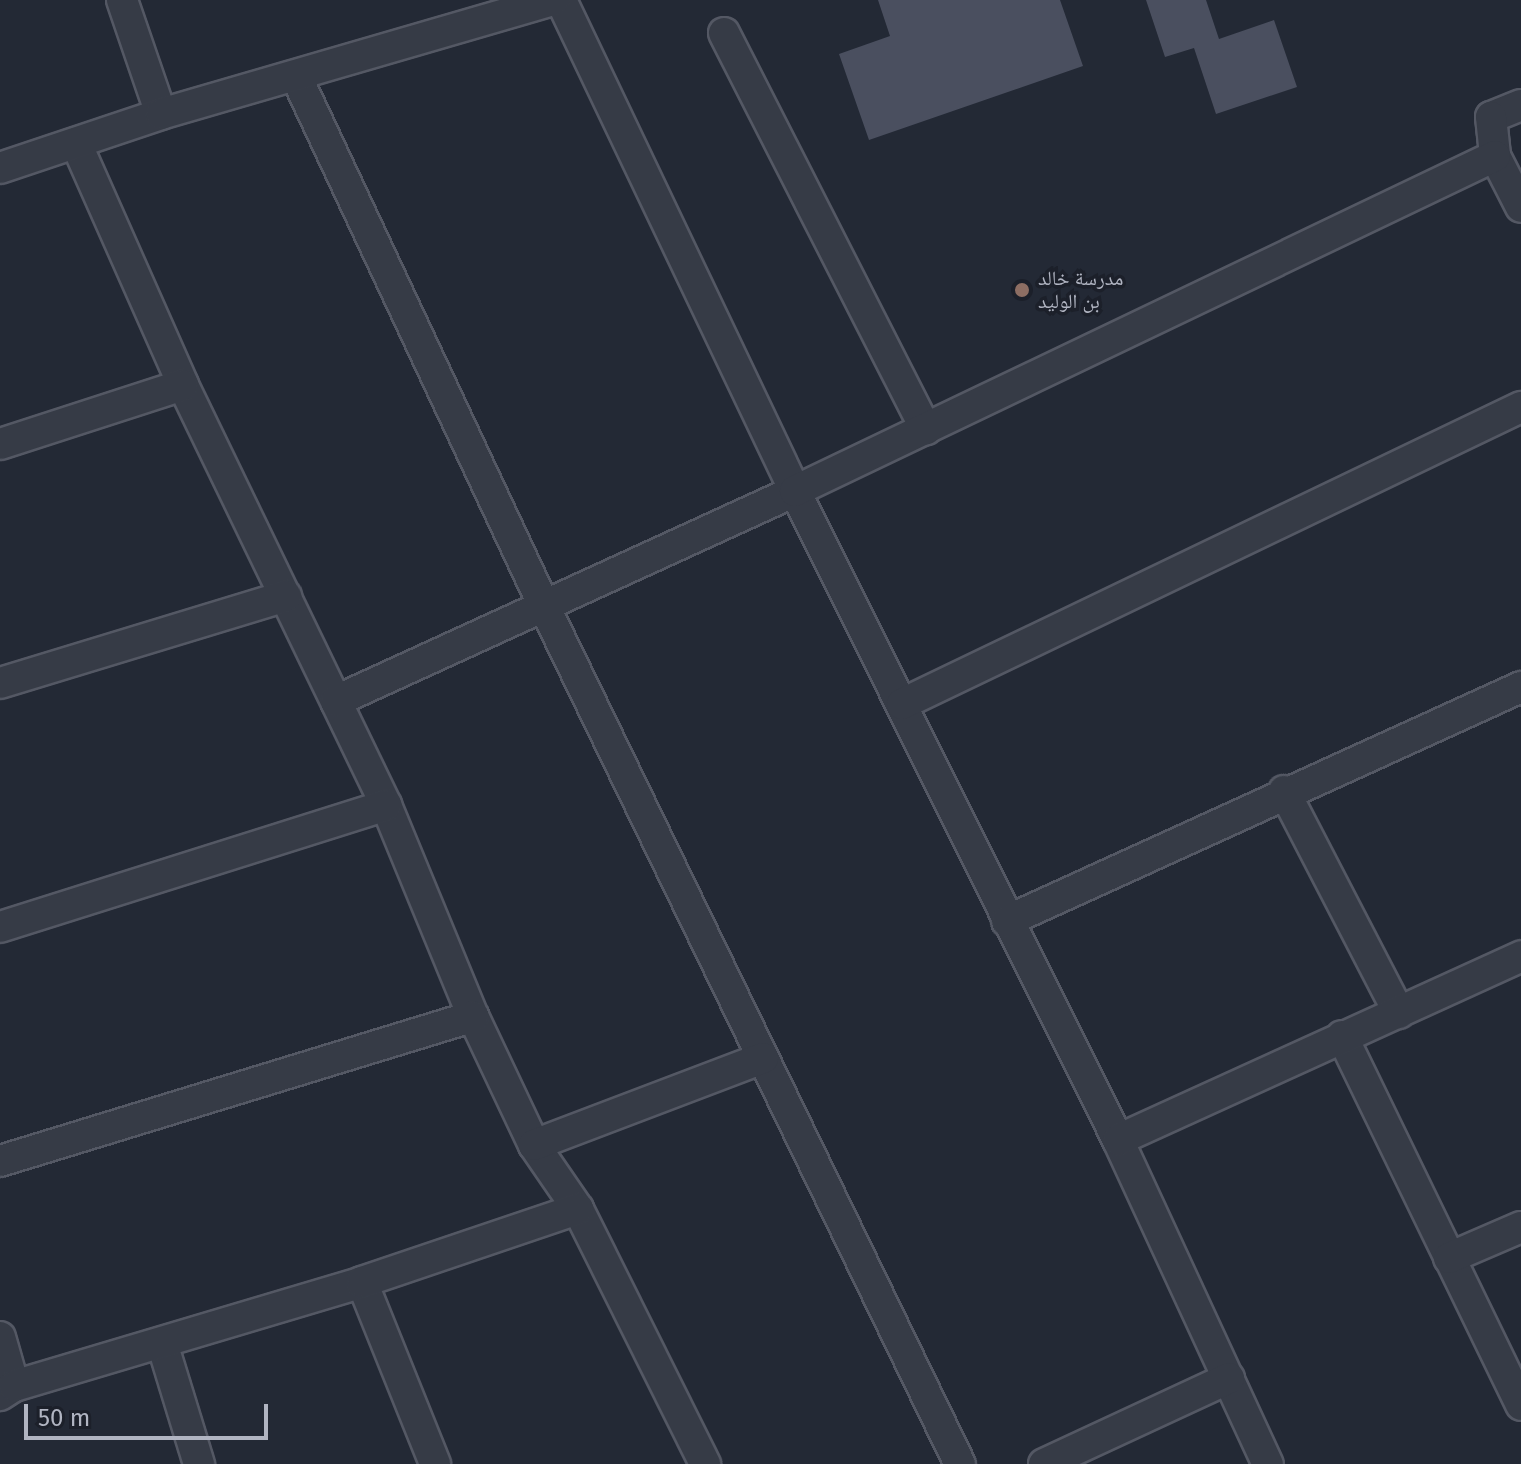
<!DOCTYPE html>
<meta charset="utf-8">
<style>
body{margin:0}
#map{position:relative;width:1521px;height:1464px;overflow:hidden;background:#232935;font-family:"Fira Sans","Noto Naskh Arabic",sans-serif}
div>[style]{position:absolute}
.building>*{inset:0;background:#4a4f5f}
.roads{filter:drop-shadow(2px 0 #545864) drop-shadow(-2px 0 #545864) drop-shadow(0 2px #545864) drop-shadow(0 -2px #545864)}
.minor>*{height:30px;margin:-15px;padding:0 15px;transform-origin:15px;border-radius:15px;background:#363b46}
.dots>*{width:22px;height:22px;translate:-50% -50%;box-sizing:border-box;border:4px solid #1c202a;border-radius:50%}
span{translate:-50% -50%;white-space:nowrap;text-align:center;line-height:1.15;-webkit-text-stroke:7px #1c202a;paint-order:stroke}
.poi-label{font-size:20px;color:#b1b5c2}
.left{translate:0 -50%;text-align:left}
.scale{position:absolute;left:24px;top:1404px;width:244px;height:36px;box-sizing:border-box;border:4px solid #b1b5c2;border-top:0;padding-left:10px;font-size:24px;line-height:28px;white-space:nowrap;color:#b1b5c2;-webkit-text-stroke:6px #1c202a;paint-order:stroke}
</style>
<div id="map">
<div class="building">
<div style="clip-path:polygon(878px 0,1060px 0,1083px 66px,869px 140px,839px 54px,890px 36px)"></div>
<div style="clip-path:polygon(1146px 0,1206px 0,1219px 39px,1274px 20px,1297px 87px,1216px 114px,1194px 48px,1165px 57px)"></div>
</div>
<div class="roads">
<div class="minor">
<div style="left:122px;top:0;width:120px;rotate:71.1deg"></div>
<div style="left:561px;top:0;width:544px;rotate:64.52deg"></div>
<div style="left:795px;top:491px;width:725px;rotate:63.54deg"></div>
<div style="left:1118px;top:1140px;width:357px;rotate:65.2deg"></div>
<div style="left:724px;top:33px;width:445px;rotate:63deg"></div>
<div style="left:296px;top:76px;width:587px;rotate:64.92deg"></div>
<div style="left:545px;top:608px;width:951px;rotate:64.14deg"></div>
<div style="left:1521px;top:105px;width:32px;rotate:158deg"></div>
<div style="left:1491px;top:117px;width:39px;rotate:84deg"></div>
<div style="left:1495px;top:156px;width:57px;rotate:63deg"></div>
<div style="left:76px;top:143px;width:265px;rotate:66.1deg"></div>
<div style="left:183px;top:385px;width:466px;rotate:64.2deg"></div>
<div style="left:386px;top:805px;width:228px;rotate:67.6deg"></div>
<div style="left:473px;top:1016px;width:143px;rotate:64.7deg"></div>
<div style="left:534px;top:1145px;width:78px;rotate:55.5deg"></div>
<div style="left:578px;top:1209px;width:285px;rotate:63.5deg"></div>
<div style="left:0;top:168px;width:170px;rotate:-18.5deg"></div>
<div style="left:161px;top:114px;width:409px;rotate:-16.2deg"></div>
<div style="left:0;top:444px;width:192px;rotate:-17.9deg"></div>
<div style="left:0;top:683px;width:299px;rotate:-16.9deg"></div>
<div style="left:336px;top:701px;width:505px;rotate:-24.58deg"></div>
<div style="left:795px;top:491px;width:776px;rotate:-25.57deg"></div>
<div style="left:902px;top:704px;width:687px;rotate:-25.63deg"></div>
<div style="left:1284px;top:791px;width:250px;rotate:62.6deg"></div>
<div style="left:1007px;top:921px;width:565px;rotate:-24.48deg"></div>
<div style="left:0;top:927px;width:405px;rotate:-17.5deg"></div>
<div style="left:1342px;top:1036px;width:410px;rotate:64.1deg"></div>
<div style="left:1118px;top:1140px;width:443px;rotate:-24.5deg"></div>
<div style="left:534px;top:1145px;width:245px;rotate:-20.8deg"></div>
<div style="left:0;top:1161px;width:495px;rotate:-17deg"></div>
<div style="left:1449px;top:1258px;width:78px;rotate:-23.3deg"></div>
<div style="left:362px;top:1282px;width:196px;rotate:68.1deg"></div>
<div style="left:0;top:1337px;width:51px;rotate:74.1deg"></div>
<div style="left:14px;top:1386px;width:17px;rotate:147deg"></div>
<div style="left:162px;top:1343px;width:127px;rotate:73deg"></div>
<div style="left:14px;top:1386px;width:363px;rotate:-16.6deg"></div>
<div style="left:362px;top:1282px;width:228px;rotate:-18.7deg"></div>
<div style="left:1044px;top:1464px;width:204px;rotate:-24.9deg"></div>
</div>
</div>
<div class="dots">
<div style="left:1022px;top:290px;background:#8d6e63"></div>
</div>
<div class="poi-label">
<span class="left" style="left:1038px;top:290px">مدرسة خالد<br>بن الوليد</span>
</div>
<div class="scale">50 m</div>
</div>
